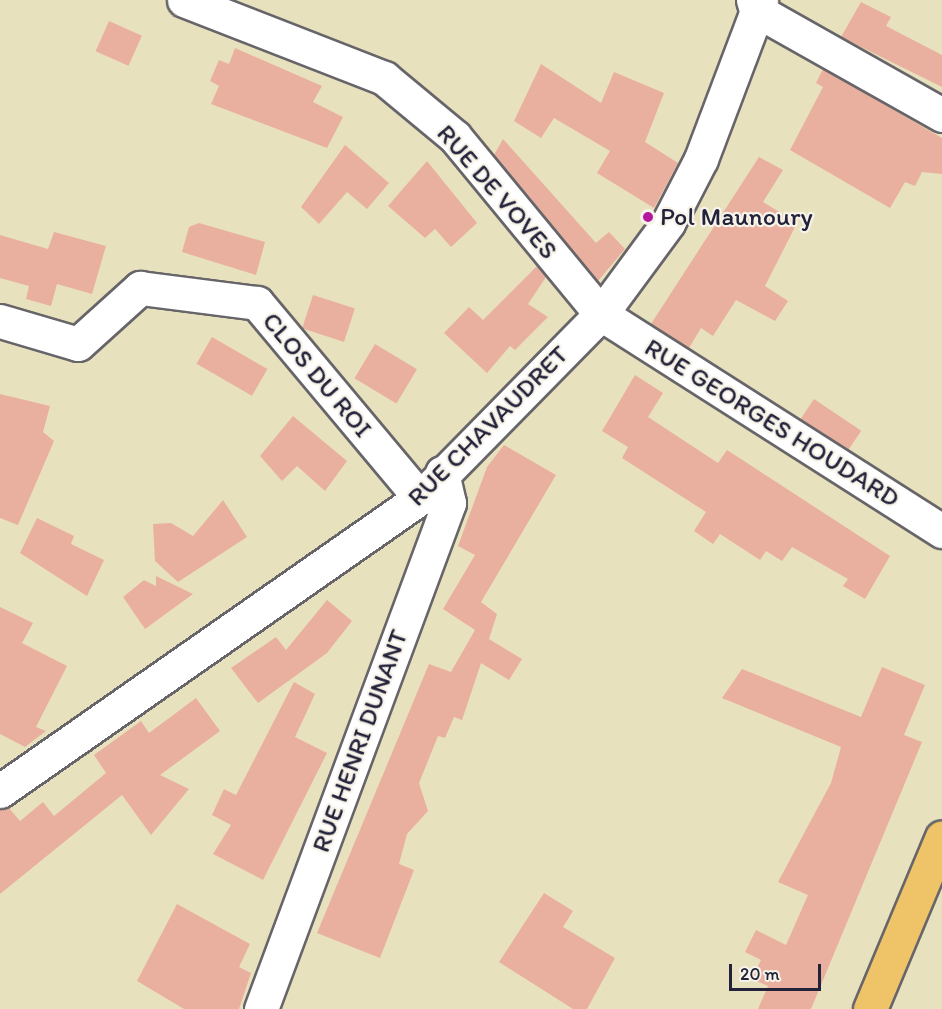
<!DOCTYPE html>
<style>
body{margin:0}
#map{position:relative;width:942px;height:1009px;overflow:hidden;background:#e8e1be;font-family:Itim,sans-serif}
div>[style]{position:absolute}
.building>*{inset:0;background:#eab09f;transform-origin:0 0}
.roads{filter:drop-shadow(2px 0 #676569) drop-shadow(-2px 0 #676569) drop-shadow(0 2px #676569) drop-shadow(0 -2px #676569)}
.minor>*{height:33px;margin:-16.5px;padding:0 16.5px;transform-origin:16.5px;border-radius:16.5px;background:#fff}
.major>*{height:33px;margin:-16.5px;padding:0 16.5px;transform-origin:16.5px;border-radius:16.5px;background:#efc469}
.dots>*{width:16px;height:16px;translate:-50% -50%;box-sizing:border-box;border:3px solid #f7f3e8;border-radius:50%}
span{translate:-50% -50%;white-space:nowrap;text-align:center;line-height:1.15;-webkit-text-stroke:4.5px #f7f3e8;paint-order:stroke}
.street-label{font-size:26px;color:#22223b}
.poi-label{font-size:26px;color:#22223b}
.left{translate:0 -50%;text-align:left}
.scale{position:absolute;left:729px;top:964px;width:92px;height:27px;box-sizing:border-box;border:3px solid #22223b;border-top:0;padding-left:8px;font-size:18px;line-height:21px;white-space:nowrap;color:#22223b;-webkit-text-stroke:4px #f7f3e8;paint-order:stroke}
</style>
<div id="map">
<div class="building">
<div style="clip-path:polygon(861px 2px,891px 17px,886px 26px,942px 55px,942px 87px,841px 37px)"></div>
<div style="left:109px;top:21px;width:36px;height:33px;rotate:24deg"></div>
<div style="clip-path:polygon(235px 48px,322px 86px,313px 102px,343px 117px,327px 148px,211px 104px,219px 86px,210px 81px,219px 60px,229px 64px)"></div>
<div style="clip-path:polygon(541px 64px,601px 103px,614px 72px,664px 93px,645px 142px,678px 163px,654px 208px,597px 173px,610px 151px,554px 118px,541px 138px,514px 121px)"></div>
<div style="clip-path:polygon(823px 69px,942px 138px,942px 174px,922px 172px,915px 186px,905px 182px,890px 208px,790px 150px,823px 87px,816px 83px)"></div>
<div style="clip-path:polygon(503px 139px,596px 243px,609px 232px,625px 249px,598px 281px,494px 155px)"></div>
<div style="clip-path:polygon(345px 145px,389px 183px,367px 209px,347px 192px,319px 224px,301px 207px)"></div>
<div style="clip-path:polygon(759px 157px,783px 170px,763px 202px,797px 223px,765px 286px,788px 301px,775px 321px,736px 300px,713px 336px,701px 328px,689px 348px,651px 324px)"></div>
<div style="clip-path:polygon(427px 161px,477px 223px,451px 247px,435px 229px,425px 238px,388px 206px)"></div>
<div style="clip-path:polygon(199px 223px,265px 242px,256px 275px,182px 252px,189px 227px)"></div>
<div style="clip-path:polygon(54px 232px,106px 246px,92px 294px,57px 284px,51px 306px,26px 299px,29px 286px,0 278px,0 235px,48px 249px)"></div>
<div style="clip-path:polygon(537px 266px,546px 277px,528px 304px,548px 317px,515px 350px,510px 346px,487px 373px,444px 333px,469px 307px,483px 320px)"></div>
<div style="left:313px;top:295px;width:44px;height:35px;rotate:18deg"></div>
<div style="left:212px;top:337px;width:64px;height:31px;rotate:30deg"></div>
<div style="left:375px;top:344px;width:49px;height:40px;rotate:31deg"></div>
<div style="clip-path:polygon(635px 375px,663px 393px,648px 417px,718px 463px,727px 450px,890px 556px,865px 599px,843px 586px,848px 579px,792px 547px,782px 561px,766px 551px,760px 560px,720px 534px,713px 544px,694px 531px,706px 512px,622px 458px,628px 447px,602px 431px)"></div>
<div style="clip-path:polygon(0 394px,50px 406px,43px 432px,54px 441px,18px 525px,0 518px)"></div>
<div style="left:814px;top:399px;width:57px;height:24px;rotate:34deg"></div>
<div style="clip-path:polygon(293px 416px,347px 461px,325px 491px,297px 466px,282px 481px,260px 456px)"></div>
<div style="clip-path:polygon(504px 445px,556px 475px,481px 602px,497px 614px,489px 639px,522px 659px,509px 680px,481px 663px,462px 720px,454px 717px,445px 738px,438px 736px,419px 783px,428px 811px,407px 834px,399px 864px,414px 870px,380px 958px,317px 933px,429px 664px,451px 672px,475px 630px,443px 609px,475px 555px,458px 546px,487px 467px)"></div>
<div style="clip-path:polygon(223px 500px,247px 537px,178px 582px,155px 561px,153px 524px,171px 523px,193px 536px)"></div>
<div style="clip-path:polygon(37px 518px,74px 536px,71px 544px,104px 560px,87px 596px,20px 553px)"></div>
<div style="clip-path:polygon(156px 576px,193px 594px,145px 629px,123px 597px,144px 580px,156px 586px)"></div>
<div style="clip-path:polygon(327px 600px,352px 621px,327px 653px,258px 703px,231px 668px,276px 637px,286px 650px)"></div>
<div style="clip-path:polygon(0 607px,33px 623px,22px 643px,67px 666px,36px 727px,46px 731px,25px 747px,0 734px)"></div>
<div style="clip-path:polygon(882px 667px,925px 685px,904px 735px,922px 742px,811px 1009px,758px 1009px,768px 986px,752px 979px,761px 960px,745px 952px,756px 930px,786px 945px,808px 895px,778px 882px,831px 783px,841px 747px,722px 698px,742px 669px,861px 717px)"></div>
<div style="clip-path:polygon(294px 682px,315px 694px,295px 737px,327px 753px,263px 880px,213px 854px,231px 825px,212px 815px,224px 789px,236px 795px)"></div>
<div style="clip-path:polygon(196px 698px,220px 731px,160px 775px,189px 789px,151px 835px,122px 795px,0 894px,0 809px,8px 807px,20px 821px,43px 802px,54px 816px,106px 773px,94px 755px,141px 721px,149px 733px)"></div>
<div style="clip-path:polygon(544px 893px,573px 911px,563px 927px,615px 958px,587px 1009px,573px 1009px,499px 962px)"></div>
<div style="clip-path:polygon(177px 904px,250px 944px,239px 967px,251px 973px,239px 1009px,184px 1009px,137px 981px)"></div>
</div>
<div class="roads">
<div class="minor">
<div style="left:184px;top:0;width:215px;rotate:21.3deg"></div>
<div style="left:384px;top:78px;width:92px;rotate:39.7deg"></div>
<div style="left:455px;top:137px;width:229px;rotate:50.5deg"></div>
<div style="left:601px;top:314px;width:404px;rotate:32.5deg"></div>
<div style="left:753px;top:0;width:10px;rotate:73deg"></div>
<div style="left:756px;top:10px;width:214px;rotate:29.4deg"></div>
<div style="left:0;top:321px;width:81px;rotate:16.4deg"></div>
<div style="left:78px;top:344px;width:84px;rotate:-42.1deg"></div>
<div style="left:140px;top:288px;width:118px;rotate:7.3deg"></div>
<div style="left:257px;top:303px;width:254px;rotate:50.1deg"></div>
<div style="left:0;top:791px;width:512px;rotate:-34.9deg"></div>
<div style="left:420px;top:498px;width:258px;rotate:-45.5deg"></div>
<div style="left:601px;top:314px;width:113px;rotate:-53.6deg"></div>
<div style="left:668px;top:223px;width:72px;rotate:-62.7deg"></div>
<div style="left:701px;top:159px;width:170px;rotate:-69.3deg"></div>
<div style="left:261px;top:1009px;width:540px;rotate:-69.62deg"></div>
<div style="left:449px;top:503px;width:31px;rotate:-103deg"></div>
</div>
<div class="major">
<div style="left:870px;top:1009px;width:186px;rotate:-67.3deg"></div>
</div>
</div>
<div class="dots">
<div style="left:648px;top:217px;background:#b5179e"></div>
</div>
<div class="street-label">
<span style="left:497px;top:192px;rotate:49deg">RUE DE VOVES</span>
<span style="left:317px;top:375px;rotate:50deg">CLOS DU ROI</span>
<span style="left:772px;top:423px;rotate:32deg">RUE GEORGES HOUDARD</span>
<span style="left:488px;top:426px;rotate:-45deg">RUE CHAVAUDRET</span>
<span style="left:360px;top:741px;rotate:-70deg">RUE HENRI DUNANT</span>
</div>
<div class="poi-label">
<span class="left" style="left:660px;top:217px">Pol Maunoury</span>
</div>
<div class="scale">20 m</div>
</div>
